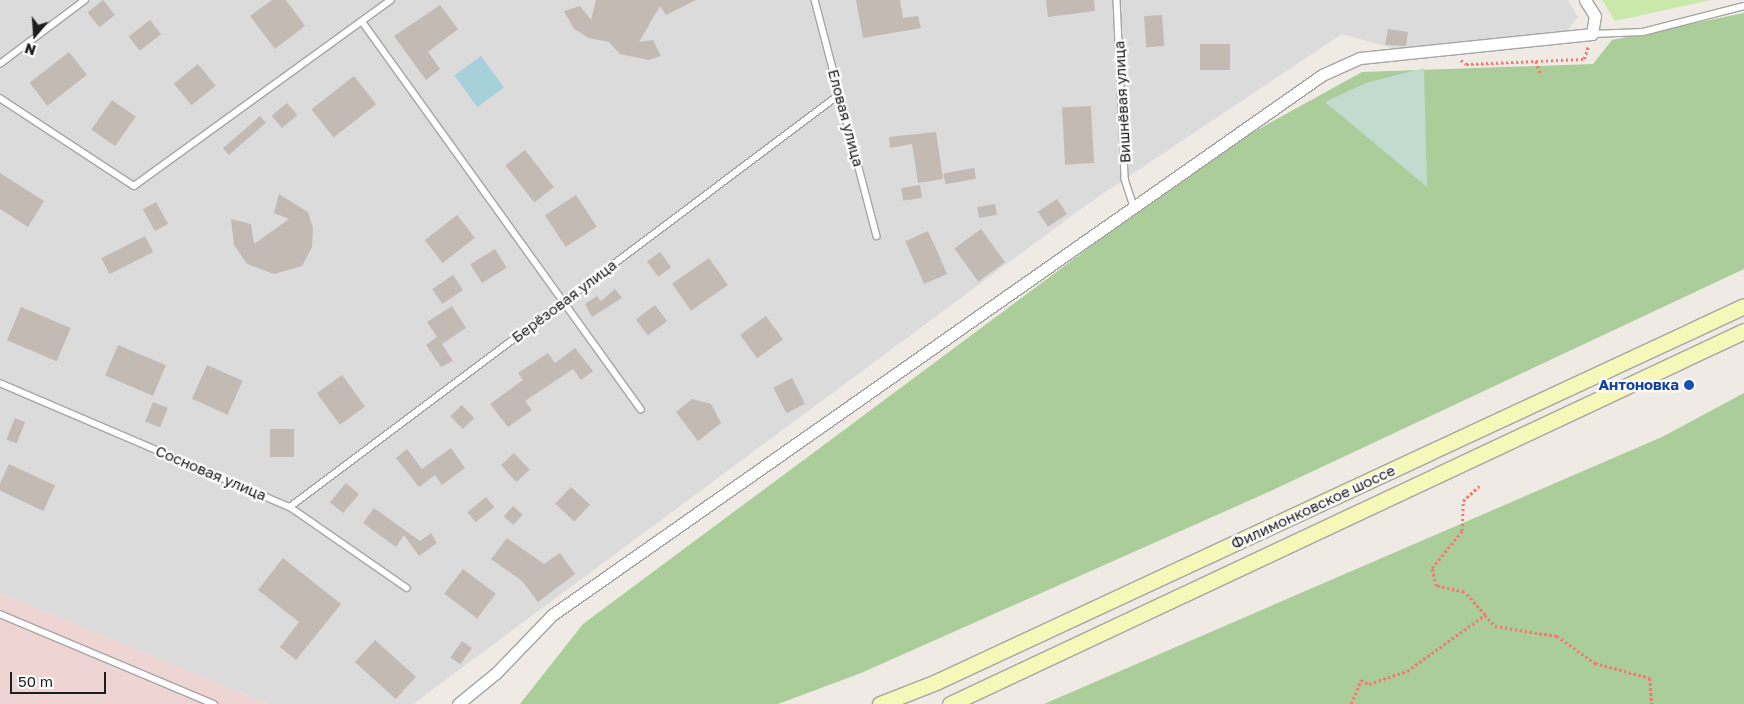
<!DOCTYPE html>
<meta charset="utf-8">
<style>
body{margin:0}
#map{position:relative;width:1744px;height:704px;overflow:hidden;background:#efebe4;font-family:"Golos Text",sans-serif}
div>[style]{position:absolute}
.residential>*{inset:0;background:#dcdbdb}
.commercial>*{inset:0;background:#efd4d4}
.grass>*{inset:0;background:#cbe8ab}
.forest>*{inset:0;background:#aacd9a}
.wetland>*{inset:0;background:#c1dccf}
.water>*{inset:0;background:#a6d1db;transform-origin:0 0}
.building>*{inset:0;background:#c3bab4;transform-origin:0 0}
.path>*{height:2.5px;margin-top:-1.25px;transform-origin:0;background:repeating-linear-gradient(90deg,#f6786e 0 2.5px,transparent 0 5px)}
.roads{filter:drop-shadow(1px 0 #a5a5a5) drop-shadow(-1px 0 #a5a5a5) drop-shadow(0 1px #a5a5a5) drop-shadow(0 -1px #a5a5a5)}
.service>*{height:5.5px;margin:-2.75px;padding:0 2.75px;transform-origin:2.75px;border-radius:2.75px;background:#fff}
.minor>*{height:11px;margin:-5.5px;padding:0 5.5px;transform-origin:5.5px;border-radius:5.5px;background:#fff}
.secondary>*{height:15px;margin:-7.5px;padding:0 7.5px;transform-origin:7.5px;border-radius:7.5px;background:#f6f8b9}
.dots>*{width:14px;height:14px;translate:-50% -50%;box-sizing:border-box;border:2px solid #fff;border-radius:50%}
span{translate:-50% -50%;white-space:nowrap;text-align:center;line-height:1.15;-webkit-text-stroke:4.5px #fff;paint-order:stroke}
.street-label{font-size:15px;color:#1e1e1e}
.transit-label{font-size:15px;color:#164399;font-weight:700}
.right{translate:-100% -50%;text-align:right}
.north{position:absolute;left:10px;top:10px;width:50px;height:50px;-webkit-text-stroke:4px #fff;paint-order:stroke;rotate:198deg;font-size:14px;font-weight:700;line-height:20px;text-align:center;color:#1e1e1e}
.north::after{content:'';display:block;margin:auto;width:18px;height:22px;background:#1e1e1e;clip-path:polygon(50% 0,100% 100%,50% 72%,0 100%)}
.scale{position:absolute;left:10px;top:672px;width:96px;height:22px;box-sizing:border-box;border:2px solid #1e1e1e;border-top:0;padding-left:6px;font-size:15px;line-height:18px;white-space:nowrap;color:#1e1e1e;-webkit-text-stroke:4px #fff;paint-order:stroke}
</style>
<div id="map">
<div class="residential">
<div style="clip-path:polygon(0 0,1568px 0,1578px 17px,1567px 31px,1400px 50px,1342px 34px,1089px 203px,413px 704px,268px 704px,0 593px)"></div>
</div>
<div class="commercial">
<div style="clip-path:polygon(0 593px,268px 704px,0 704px)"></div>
</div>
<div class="grass">
<div style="clip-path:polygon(1602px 0,1711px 0,1615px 21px)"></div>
</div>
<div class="forest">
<div style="clip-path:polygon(1744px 13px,1744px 269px,1264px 494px,861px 673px,778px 704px,520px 704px,583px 624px,1219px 151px,1362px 72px,1593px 64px,1612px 40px)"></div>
<div style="clip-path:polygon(1744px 393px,1744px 704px,1044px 704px,1662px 437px)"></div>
</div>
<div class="wetland">
<div style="clip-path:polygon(1424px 68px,1427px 187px,1325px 102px,1366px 83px)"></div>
</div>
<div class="water">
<div style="left:481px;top:56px;width:39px;height:33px;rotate:54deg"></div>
</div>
<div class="building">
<div style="left:103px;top:0;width:19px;height:20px;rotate:51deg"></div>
<div style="clip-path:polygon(272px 0,286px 0,305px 26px,275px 49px,250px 16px)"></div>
<div style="clip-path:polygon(596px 0,696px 0,666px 15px,660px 6px,639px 42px,653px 40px,661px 56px,649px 60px,620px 54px,609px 42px,589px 38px,574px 29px,564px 11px,580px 6px,591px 20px)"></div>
<div style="clip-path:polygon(856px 0,900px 0,903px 18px,918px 16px,921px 28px,863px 38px)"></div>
<div style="clip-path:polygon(1046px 0,1094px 0,1095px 11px,1048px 17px)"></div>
<div style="clip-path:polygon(440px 5px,458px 29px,428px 52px,440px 69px,426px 80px,394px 36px)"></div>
<div style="left:1162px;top:15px;width:31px;height:18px;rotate:86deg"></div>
<div style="left:150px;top:20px;width:18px;height:27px;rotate:52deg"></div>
<div style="clip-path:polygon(1388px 29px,1408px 32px,1406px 46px,1385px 45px)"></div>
<div style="left:1200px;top:44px;width:30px;height:26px"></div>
<div style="left:69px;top:52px;width:29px;height:50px;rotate:52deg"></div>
<div style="left:198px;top:64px;width:28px;height:31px;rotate:51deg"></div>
<div style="left:354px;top:76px;width:36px;height:54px;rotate:52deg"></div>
<div style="left:112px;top:100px;width:29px;height:36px;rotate:35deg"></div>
<div style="left:287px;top:103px;width:16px;height:20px;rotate:50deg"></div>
<div style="left:1091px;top:106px;width:57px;height:29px;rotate:87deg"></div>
<div style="left:260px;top:116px;width:9px;height:49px;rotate:49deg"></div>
<div style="clip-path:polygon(936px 132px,943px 179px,918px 183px,911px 137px,912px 144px,890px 148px,889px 137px)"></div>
<div style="left:525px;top:150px;width:47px;height:25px;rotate:52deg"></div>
<div style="left:974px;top:168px;width:11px;height:31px;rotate:80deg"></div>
<div style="clip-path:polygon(0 173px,44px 201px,28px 227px,0 209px)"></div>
<div style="left:920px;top:185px;width:13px;height:19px;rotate:81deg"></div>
<div style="clip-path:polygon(279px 194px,308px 212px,313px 228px,312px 247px,302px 266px,274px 274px,247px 264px,234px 245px,231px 219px,251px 224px,254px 244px,289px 219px,274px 213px)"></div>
<div style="left:576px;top:195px;width:38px;height:37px;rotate:57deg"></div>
<div style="left:1057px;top:199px;width:18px;height:23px;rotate:56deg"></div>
<div style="left:156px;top:202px;width:25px;height:15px;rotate:61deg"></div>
<div style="left:995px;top:204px;width:11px;height:18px;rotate:80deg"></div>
<div style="left:457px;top:215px;width:29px;height:41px;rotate:52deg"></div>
<div style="left:981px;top:229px;width:41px;height:33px;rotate:54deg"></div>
<div style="left:928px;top:231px;width:47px;height:25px;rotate:66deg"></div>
<div style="left:145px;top:236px;width:18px;height:49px;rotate:63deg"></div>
<div style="left:495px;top:249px;width:22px;height:29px;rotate:58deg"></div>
<div style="left:660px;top:252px;width:19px;height:16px;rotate:54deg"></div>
<div style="left:709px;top:258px;width:33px;height:45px;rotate:55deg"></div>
<div style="left:453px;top:275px;width:18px;height:25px;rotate:56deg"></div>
<div style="clip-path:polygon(615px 289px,622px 298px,592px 317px,585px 304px,597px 296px,601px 301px)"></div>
<div style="left:655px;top:305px;width:20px;height:24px;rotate:53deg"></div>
<div style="clip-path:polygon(452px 306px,466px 328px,442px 344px,453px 361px,441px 367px,426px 345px,437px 337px,427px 322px)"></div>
<div style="left:21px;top:307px;width:54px;height:36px;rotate:23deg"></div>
<div style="left:766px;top:316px;width:29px;height:32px;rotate:54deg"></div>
<div style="left:118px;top:345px;width:52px;height:33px;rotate:23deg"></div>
<div style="clip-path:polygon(575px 348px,593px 371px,581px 380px,573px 369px,525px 401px,532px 410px,508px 427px,490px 404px,523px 380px,518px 373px,548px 353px,555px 363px)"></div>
<div style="left:207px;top:365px;width:39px;height:37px;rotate:24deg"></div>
<div style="left:342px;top:375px;width:39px;height:31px;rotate:54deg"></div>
<div style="left:792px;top:378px;width:29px;height:21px;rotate:63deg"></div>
<div style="clip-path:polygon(692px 399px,711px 404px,721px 423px,698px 441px,676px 412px)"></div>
<div style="left:153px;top:402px;width:16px;height:21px;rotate:22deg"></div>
<div style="left:462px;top:405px;width:18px;height:16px;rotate:47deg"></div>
<div style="left:15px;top:418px;width:11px;height:23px;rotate:22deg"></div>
<div style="left:270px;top:429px;width:24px;height:28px"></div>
<div style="clip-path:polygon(451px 448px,465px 468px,442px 485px,435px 475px,419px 487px,396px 458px,407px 449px,422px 469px)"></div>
<div style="left:514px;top:453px;width:23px;height:18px;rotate:47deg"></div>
<div style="left:9px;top:464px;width:51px;height:28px;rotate:25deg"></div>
<div style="left:346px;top:483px;width:17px;height:25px;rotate:40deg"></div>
<div style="left:571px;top:487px;width:26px;height:23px;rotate:43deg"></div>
<div style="left:486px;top:497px;width:13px;height:24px;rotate:51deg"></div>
<div style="left:513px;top:506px;width:13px;height:14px;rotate:42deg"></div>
<div style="clip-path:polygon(374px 508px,420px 541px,431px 533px,437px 543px,419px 556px,404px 535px,396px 547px,363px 523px)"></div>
<div style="clip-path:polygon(507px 538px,544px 564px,560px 553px,575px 574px,538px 602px,522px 581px,491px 559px)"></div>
<div style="clip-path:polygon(283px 558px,341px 604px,296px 660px,280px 647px,299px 622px,258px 590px)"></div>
<div style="left:463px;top:569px;width:41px;height:31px;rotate:37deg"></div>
<div style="left:375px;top:640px;width:55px;height:30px;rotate:42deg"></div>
<div style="left:462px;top:641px;width:12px;height:20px;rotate:35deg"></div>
</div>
<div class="path">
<div style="left:1461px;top:60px;width:6px;rotate:39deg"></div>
<div style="left:1466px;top:64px;width:118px;rotate:-2.4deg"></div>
<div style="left:1584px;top:59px;width:13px;rotate:-72deg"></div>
<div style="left:1536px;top:61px;width:15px;rotate:70deg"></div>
<div style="left:1485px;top:615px;width:15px;rotate:48deg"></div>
<div style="left:1495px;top:626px;width:63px;rotate:9.2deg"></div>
<div style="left:1557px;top:636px;width:47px;rotate:35.4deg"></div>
<div style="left:1595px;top:663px;width:57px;rotate:15.3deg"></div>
<div style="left:1650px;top:678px;width:26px;rotate:86deg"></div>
<div style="left:1351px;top:704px;width:26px;rotate:-67deg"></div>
<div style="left:1361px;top:680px;width:9px;rotate:27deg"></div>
<div style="left:1369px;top:684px;width:40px;rotate:-18.9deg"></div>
<div style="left:1407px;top:671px;width:96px;rotate:-35.7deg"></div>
<div style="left:1485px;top:615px;width:31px;rotate:-132deg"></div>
<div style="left:1464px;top:592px;width:29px;rotate:-168deg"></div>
<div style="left:1436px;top:586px;width:18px;rotate:-103deg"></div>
<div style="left:1432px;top:568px;width:48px;rotate:-51deg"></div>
<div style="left:1462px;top:531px;width:30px;rotate:-88deg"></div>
<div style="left:1463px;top:501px;width:22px;rotate:-43deg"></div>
</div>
<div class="roads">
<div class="service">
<div style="left:815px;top:0;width:244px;rotate:75.3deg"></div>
<div style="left:1117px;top:0;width:179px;rotate:87.4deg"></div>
<div style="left:1125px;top:179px;width:25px;rotate:72deg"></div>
<div style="left:362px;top:21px;width:478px;rotate:54.3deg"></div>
<div style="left:1592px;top:34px;width:51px;rotate:-2.2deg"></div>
<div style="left:1643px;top:32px;width:104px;rotate:-14.4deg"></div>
<div style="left:0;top:64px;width:106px;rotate:-37deg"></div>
<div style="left:0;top:98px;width:160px;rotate:33.3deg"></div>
<div style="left:134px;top:186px;width:317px;rotate:-35.9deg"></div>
<div style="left:0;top:383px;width:315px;rotate:23.2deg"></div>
<div style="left:290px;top:507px;width:142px;rotate:34.7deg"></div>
<div style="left:290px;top:507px;width:686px;rotate:-36.89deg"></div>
<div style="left:0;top:614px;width:232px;rotate:22.8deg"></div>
</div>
<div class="minor">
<div style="left:458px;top:704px;width:49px;rotate:-39.2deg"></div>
<div style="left:496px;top:673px;width:81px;rotate:-46deg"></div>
<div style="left:552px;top:615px;width:940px;rotate:-35.04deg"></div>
<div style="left:1322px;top:75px;width:42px;rotate:-24.1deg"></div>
<div style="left:1360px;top:58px;width:233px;rotate:-5.9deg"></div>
<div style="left:1592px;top:34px;width:18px;rotate:-81deg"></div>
<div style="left:1595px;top:16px;width:19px;rotate:-122deg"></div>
</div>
<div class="secondary">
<div style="left:880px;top:704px;width:60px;rotate:-21.4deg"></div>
<div style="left:936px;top:682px;width:891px;rotate:-24.95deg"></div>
<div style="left:950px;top:704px;width:877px;rotate:-25.16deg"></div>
</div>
</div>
<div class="dots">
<div style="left:1689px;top:385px;background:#1a4fb4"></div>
</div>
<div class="street-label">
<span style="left:1122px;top:102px;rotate:-93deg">Вишнёвая улица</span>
<span style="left:846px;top:118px;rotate:75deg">Еловая улица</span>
<span style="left:564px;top:301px;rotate:-37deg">Берёзовая улица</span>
<span style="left:211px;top:473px;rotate:23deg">Сосновая улица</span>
<span style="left:1313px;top:507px;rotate:-25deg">Филимонковское шоссе</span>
</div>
<div class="transit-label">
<span class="right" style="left:1679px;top:385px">Антоновка</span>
</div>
<div class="north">N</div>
<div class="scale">50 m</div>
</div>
